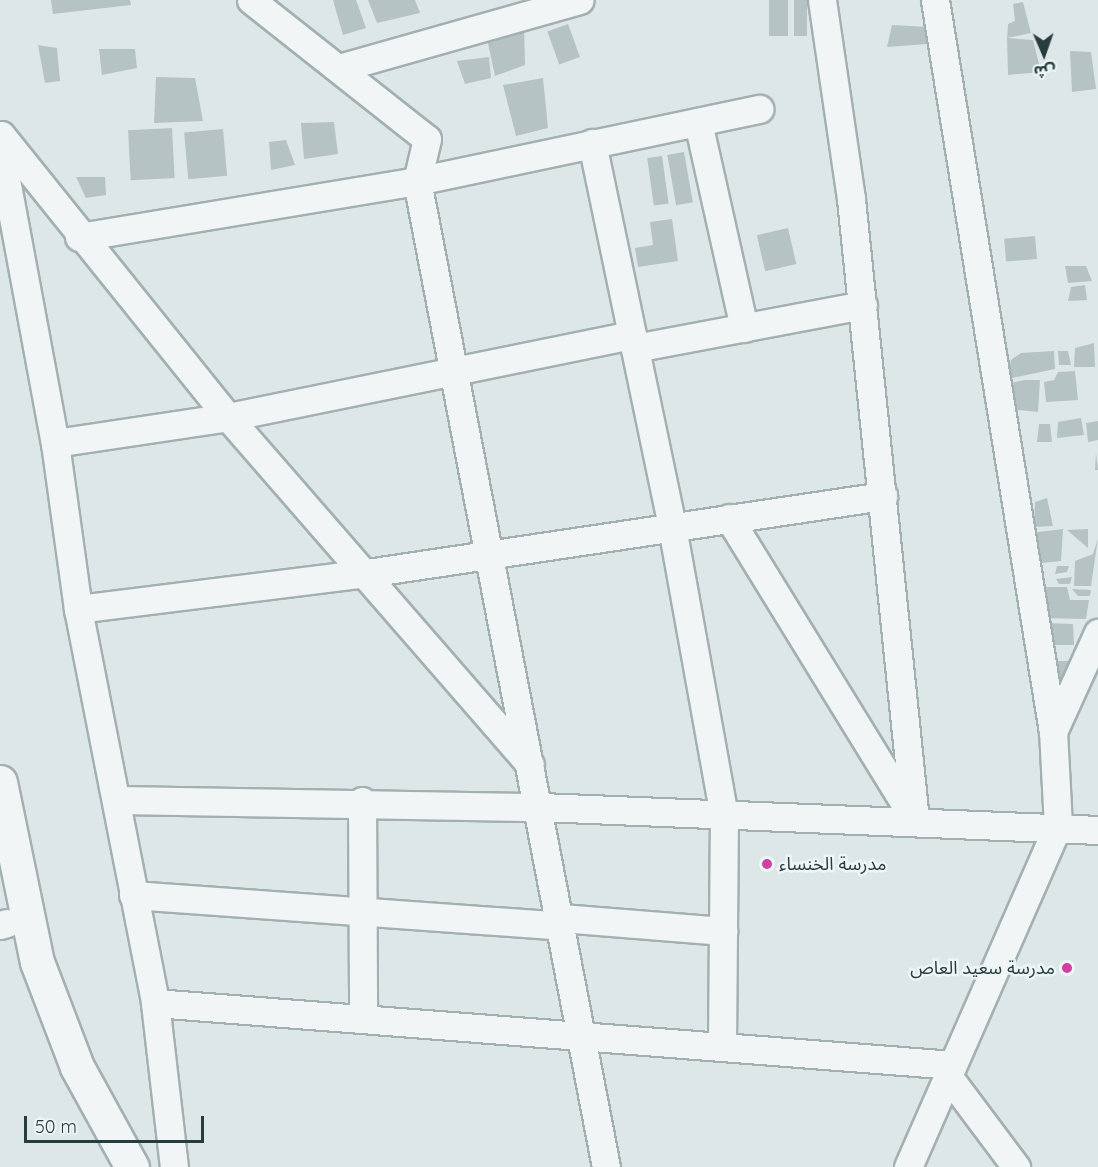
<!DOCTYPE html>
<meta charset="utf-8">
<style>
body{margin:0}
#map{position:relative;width:1098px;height:1167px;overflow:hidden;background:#dee7e8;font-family:Quicksand,"Noto Sans Arabic",sans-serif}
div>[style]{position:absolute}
.building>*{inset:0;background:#b5c3c5;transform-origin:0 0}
.roads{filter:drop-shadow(2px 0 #a3b0b2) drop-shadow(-2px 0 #a3b0b2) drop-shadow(0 2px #a3b0b2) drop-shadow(0 -2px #a3b0b2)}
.minor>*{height:27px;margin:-13.5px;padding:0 13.5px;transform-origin:13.5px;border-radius:13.5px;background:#f1f5f6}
.tertiary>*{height:33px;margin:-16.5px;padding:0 16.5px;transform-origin:16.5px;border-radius:16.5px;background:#f1f5f6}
.dots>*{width:16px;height:16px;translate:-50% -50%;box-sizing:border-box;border:3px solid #eef5f5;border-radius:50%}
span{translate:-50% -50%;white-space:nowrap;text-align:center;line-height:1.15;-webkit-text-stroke:5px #eef5f5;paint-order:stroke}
.poi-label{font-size:18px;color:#273c3f}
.left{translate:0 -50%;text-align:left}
.right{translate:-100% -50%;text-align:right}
.north{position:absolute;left:1014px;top:24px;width:60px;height:60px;-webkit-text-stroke:4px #eef5f5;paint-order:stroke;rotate:178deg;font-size:16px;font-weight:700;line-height:24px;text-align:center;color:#273c3f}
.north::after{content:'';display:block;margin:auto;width:21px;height:27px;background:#273c3f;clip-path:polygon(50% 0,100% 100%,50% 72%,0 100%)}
.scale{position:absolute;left:24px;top:1116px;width:180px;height:27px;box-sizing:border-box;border:3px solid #273c3f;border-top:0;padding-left:8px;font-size:18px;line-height:21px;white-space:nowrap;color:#273c3f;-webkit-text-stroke:4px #eef5f5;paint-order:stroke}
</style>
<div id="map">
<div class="building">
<div style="clip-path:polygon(51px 0,130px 0,131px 5px,53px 14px)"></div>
<div style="clip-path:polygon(333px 0,356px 0,366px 28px,343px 35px)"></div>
<div style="clip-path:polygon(368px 0,415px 0,420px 13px,377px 23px)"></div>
<div style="left:769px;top:0;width:19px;height:36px"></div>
<div style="left:794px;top:0;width:13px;height:36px"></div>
<div style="clip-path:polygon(1023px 2px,1031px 33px,1007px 38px,1008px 24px,1015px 21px,1013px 4px)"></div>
<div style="left:568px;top:24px;width:35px;height:22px;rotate:70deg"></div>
<div style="clip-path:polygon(524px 25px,525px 65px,495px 76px,486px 34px)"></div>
<div style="clip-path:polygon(892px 25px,929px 27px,927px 44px,887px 47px)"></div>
<div style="clip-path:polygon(1007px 38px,1033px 40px,1041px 72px,1008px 75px)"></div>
<div style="clip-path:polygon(38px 45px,57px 48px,60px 81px,45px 83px)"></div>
<div style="clip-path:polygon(99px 49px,135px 49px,137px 68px,102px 75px)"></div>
<div style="clip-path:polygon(1070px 51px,1091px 52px,1096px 89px,1072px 92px)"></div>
<div style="clip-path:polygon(489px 57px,491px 78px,465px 84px,457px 61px)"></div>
<div style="clip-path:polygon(156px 77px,195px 78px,203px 121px,154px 123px)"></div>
<div style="clip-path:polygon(543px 78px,548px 128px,516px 136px,503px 85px)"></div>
<div style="clip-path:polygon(334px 122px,338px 154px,304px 159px,301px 123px)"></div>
<div style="left:172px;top:128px;width:50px;height:44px;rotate:87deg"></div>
<div style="left:223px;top:129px;width:47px;height:39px;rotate:85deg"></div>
<div style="clip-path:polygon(286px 140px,295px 165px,271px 170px,269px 142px)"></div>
<div style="left:684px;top:152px;width:51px;height:17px;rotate:80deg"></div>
<div style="left:662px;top:156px;width:48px;height:15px;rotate:82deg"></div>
<div style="clip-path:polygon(76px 177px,105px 177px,106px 195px,86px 198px)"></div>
<div style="clip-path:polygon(672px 219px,678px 261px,638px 267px,635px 248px,653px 245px,650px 222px)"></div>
<div style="left:788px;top:228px;width:37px;height:32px;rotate:77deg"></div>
<div style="left:1035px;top:236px;width:23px;height:31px;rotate:85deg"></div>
<div style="clip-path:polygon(1065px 266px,1086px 266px,1092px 281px,1068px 283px)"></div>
<div style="clip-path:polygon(1085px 285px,1087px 300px,1068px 301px,1071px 287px)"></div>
<div style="clip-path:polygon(1094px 343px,1095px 367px,1074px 367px,1075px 348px)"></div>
<div style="clip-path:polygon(1054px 351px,1055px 369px,1007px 379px,1011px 360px,1021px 353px)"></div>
<div style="clip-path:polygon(1058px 351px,1068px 351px,1071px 365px,1059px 365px)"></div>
<div style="clip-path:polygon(1075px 371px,1078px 400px,1046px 402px,1044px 382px,1054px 380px,1058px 372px)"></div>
<div style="clip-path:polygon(1025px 380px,1040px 380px,1038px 412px,1008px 409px,1010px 383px)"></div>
<div style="clip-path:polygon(1081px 418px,1084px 435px,1057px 438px,1058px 422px)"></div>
<div style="clip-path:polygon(1098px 421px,1098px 440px,1088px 442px,1086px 423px)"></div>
<div style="clip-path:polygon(1039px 424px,1050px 424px,1052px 442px,1037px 442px)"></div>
<div style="clip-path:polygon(1096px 453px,1098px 470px,1095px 470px)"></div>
<div style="clip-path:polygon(1047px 498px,1053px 526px,1034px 527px,1035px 502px)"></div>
<div style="clip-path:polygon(1063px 529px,1061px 561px,1033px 564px,1030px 533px)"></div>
<div style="clip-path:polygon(1088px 529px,1088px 548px,1067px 530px)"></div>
<div style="clip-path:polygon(1098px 538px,1091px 586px,1074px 586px,1075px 561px,1093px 554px)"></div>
<div style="clip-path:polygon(1057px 566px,1069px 566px,1067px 572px,1055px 574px)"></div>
<div style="clip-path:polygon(1072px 577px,1070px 584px,1059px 584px,1056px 579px)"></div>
<div style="clip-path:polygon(1037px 587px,1067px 587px,1070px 600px,1089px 600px,1086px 619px,1040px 618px)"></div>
<div style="clip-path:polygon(1072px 589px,1091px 590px,1090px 596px,1078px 596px)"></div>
<div style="clip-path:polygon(1046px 623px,1073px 624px,1074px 645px,1048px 645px)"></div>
<div style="clip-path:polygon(1049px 661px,1071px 661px,1065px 683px,1049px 682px)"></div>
</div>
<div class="roads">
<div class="minor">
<div style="left:251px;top:0;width:224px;rotate:38.3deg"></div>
<div style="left:427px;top:139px;width:43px;rotate:103.4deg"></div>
<div style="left:417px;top:181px;width:1004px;rotate:79.15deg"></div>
<div style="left:822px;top:0;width:201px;rotate:81.7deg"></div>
<div style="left:851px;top:199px;width:624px;rotate:84.12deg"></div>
<div style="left:339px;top:68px;width:250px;rotate:-15.8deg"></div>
<div style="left:698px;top:122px;width:211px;rotate:77.4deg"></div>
<div style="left:1px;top:135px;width:362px;rotate:51.2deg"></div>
<div style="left:228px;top:417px;width:460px;rotate:49deg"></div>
<div style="left:592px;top:143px;width:392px;rotate:78.2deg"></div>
<div style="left:672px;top:527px;width:293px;rotate:79.8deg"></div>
<div style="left:724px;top:815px;width:232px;rotate:90.5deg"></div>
<div style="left:0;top:147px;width:301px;rotate:79.5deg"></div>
<div style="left:55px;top:443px;width:168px;rotate:82.1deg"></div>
<div style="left:78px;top:609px;width:401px;rotate:78.9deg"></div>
<div style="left:155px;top:1003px;width:165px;rotate:83.4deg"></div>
<div style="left:79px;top:237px;width:343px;rotate:-9.4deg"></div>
<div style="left:417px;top:181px;width:350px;rotate:-11.9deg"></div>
<div style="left:635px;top:348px;width:232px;rotate:-10.7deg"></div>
<div style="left:55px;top:443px;width:175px;rotate:-8.5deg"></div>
<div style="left:228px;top:417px;width:412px;rotate:-11.5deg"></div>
<div style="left:729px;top:518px;width:347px;rotate:58.4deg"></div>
<div style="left:78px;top:609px;width:291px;rotate:-7.1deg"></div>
<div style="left:367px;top:573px;width:522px;rotate:-8.49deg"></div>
<div style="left:1053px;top:732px;width:109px;rotate:-65.6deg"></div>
<div style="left:119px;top:800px;width:422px;rotate:1deg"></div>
<div style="left:541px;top:807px;width:557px;rotate:2.36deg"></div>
<div style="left:362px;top:801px;width:215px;rotate:89.7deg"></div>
<div style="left:133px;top:895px;width:430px;rotate:4.1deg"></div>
<div style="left:561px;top:918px;width:163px;rotate:4.6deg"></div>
<div style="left:0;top:925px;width:7px;rotate:-16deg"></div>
<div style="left:155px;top:1003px;width:800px;rotate:4.44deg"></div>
<div style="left:948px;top:1076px;width:114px;rotate:53.2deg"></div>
<div style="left:908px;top:1167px;width:373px;rotate:-66.3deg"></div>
<div style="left:1058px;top:826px;width:94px;rotate:-93deg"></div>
<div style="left:1053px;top:732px;width:741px;rotate:-99.16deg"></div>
</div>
<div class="tertiary">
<div style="left:0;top:782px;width:184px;rotate:78.4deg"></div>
<div style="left:37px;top:962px;width:112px;rotate:69.1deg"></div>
<div style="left:77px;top:1067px;width:114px;rotate:61.2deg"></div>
</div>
</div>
<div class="dots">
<div style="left:767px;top:864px;background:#cf41a1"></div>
<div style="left:1067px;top:968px;background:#cf41a1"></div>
</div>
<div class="poi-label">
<span class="left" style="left:779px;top:864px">مدرسة الخنساء</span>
<span class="right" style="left:1055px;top:968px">مدرسة سعيد العاص</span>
</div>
<div class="north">ش</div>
<div class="scale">50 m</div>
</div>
